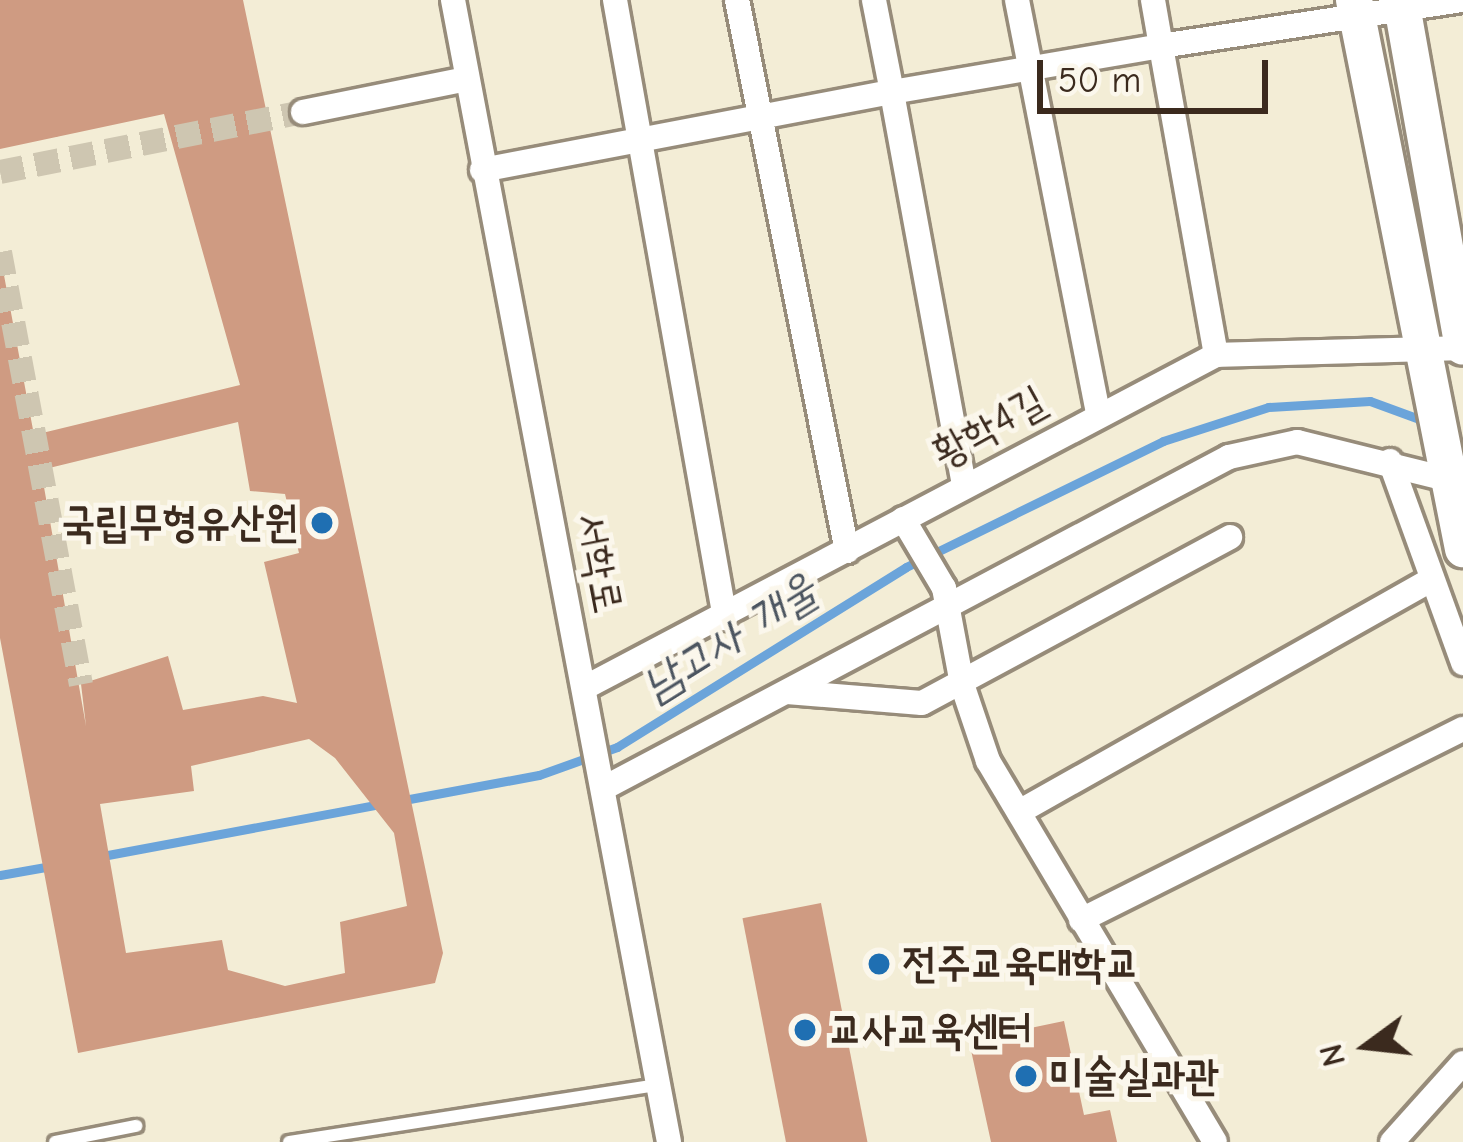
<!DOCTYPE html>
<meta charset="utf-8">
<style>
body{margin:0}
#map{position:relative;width:1463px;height:1142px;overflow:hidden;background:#f3edd6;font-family:"Comic Neue","Poor Story",sans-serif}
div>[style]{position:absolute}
.stream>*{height:9px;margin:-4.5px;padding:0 4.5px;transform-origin:4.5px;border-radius:4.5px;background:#6ba4da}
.building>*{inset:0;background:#cf9b82;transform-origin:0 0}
.street-tunnel>*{height:24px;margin-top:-12px;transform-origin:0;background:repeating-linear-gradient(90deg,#cec6b1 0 24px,transparent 0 36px)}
.roads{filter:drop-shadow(3px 0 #978c7a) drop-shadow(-3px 0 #978c7a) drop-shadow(0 3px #978c7a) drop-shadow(0 -3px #978c7a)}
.lane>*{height:12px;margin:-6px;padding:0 6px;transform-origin:6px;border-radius:6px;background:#fff}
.street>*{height:24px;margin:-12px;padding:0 12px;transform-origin:12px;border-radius:12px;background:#fff}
.secondary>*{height:36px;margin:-18px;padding:0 18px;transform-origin:18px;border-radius:18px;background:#fff}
.dots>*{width:33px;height:33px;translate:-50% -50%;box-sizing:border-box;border:6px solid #fbf7ec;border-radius:50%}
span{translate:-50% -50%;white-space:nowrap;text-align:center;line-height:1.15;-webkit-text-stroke:10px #fbf7ec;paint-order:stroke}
.street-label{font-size:42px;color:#3b2a1e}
.poi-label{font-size:42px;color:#3b2a1e;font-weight:700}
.right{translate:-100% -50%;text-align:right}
.left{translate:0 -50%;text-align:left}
.water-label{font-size:45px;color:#4c5560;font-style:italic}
.north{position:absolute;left:1307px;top:986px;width:120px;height:120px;-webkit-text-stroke:9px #fbf7ec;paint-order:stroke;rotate:255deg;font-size:33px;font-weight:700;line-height:48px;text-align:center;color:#3b2a1e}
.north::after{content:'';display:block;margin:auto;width:42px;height:54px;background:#3b2a1e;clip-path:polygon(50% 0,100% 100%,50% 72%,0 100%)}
.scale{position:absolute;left:1037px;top:60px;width:231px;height:54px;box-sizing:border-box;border:6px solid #3b2a1e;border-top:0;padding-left:15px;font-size:36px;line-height:42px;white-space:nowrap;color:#3b2a1e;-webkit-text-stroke:9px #fbf7ec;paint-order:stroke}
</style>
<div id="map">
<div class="stream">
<div style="left:404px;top:800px;width:137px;rotate:-10.5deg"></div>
<div style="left:539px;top:775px;width:83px;rotate:-19.7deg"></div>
<div style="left:617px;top:747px;width:340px;rotate:-31.9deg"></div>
<div style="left:906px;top:567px;width:286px;rotate:-26.1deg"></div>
<div style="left:1163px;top:441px;width:110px;rotate:-17.9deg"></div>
<div style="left:1268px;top:407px;width:102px;rotate:-3.4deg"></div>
<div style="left:1370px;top:401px;width:64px;rotate:20.1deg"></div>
<div style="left:97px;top:857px;width:289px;rotate:-10.6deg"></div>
<div style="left:0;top:875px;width:52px;rotate:-10deg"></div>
</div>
<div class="building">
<div style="clip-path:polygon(evenodd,0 0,243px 0,443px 953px,435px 983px,78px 1053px,0 638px,0 254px,34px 435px,240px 385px,164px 114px,0 149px,0 0,238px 422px,250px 491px,285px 494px,299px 553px,264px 562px,297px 703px,263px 696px,183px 710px,168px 656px,81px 684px,86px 726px,41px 470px,238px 422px,0 0,309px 739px,335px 758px,394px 833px,407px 906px,340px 922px,345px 973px,285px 986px,228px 970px,222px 940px,126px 953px,100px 804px,194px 791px,191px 766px,309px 739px)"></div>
<div style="left:821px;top:903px;width:244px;height:80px;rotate:79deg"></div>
<div style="clip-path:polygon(1064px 1021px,1084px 1115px,1110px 1110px,1117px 1142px,991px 1142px,969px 1041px)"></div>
</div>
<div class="street-tunnel">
<div style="left:0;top:172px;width:309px;rotate:-11.2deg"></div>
<div style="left:0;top:252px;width:440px;rotate:79.4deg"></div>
</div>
<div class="roads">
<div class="lane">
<div style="left:55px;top:1142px;width:83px;rotate:-11.2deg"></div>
<div style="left:289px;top:1142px;width:372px;rotate:-8.8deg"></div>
</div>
<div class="street">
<div style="left:453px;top:0;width:1162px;rotate:79.29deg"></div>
<div style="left:615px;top:0;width:628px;rotate:79.91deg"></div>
<div style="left:737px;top:0;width:562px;rotate:78.71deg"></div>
<div style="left:1017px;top:0;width:420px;rotate:78.9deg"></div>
<div style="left:303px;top:112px;width:167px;rotate:-11.4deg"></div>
<div style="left:482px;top:170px;width:417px;rotate:-10.8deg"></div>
<div style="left:892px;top:92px;width:94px;rotate:-101.1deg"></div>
<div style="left:1216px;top:355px;width:314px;rotate:-100.1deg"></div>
<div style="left:1161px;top:46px;width:305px;rotate:-8.7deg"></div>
<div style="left:1390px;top:461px;width:215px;rotate:70.1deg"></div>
<div style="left:964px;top:485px;width:400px;rotate:-100.4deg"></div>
<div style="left:892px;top:92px;width:273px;rotate:-9.7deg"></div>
<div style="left:1161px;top:46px;width:47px;rotate:-99.9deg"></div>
<div style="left:903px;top:519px;width:80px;rotate:59.3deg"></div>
<div style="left:944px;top:588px;width:98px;rotate:79.4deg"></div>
<div style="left:962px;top:684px;width:81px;rotate:71.3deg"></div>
<div style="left:988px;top:761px;width:443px;rotate:59.2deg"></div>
<div style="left:584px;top:688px;width:714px;rotate:-27.78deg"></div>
<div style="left:1216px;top:355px;width:247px;rotate:-1.6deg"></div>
<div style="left:787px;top:692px;width:135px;rotate:4.7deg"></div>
<div style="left:922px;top:703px;width:350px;rotate:-28.3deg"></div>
<div style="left:604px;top:788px;width:707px;rotate:-27.91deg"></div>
<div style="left:1229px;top:457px;width:70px;rotate:-12.4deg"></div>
<div style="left:1297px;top:442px;width:167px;rotate:13.9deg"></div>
<div style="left:1019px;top:812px;width:474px;rotate:-29.4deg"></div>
<div style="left:1081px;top:920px;width:427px;rotate:-26.6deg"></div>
<div style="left:1392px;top:1142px;width:106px;rotate:-48.1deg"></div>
</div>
<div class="secondary">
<div style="left:1354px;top:0;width:560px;rotate:78.77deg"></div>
<div style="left:1401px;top:0;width:352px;rotate:79.9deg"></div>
</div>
</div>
<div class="dots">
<div style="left:322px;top:523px;background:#1f6fb2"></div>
<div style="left:879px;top:964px;background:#1f6fb2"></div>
<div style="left:805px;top:1030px;background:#1f6fb2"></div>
<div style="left:1026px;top:1076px;background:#1f6fb2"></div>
</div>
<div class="street-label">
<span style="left:989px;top:427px;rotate:-29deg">황학4길</span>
<span style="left:599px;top:563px;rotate:79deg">서학로</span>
</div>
<div class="poi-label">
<span class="right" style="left:298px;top:523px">국립무형유산원</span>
<span class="left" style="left:903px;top:964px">전주교육대학교</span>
<span class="left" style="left:829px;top:1030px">교사교육센터</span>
<span class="left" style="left:1050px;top:1076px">미술실과관</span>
</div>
<div class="water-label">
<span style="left:730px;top:638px;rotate:-32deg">남고사 개울</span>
</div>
<div class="north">N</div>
<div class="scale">50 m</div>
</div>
